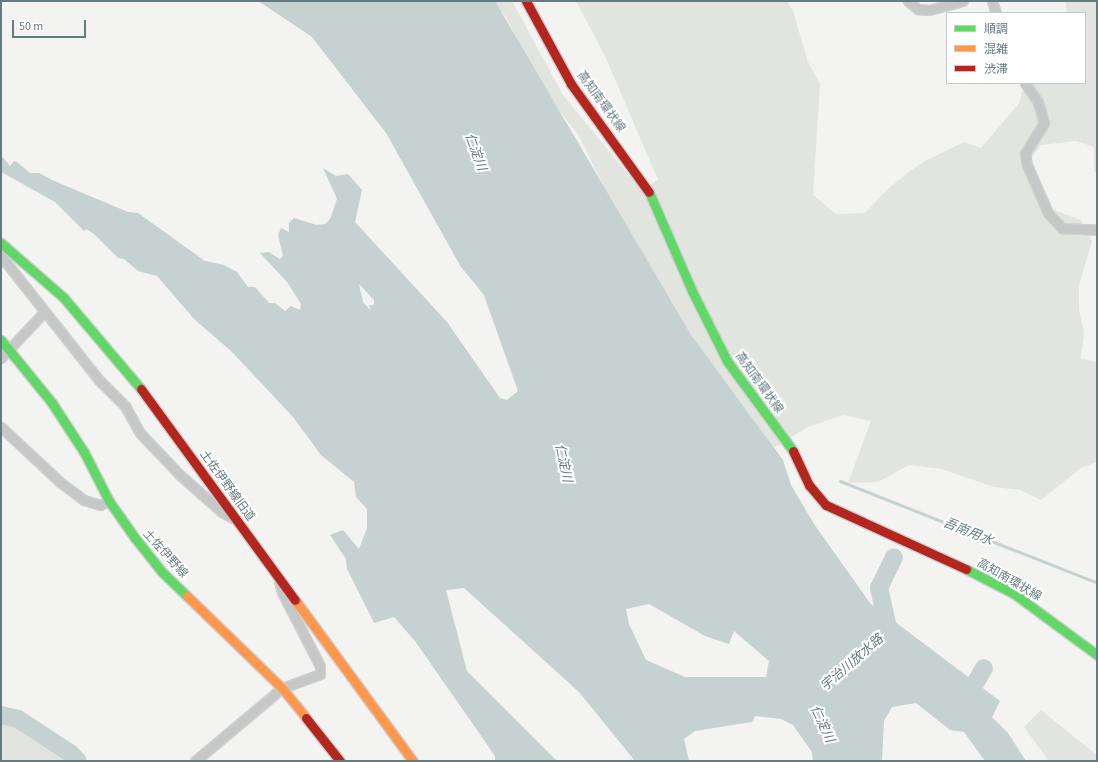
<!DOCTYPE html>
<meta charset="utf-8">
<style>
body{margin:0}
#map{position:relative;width:1098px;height:762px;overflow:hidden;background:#f3f3f2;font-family:"Source Sans 3","Noto Sans JP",sans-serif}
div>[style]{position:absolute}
.green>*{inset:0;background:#e2e5df}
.water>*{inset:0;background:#c6d1d2}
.stream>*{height:3px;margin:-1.5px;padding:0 1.5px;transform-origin:1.5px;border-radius:1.5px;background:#c6d1d2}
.river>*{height:18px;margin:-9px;padding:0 9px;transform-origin:9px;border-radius:9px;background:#c6d1d2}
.roads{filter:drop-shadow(1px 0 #cfd0d0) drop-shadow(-1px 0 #cfd0d0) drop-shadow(0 1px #cfd0d0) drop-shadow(0 -1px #cfd0d0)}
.street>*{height:9px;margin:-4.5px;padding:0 4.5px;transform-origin:4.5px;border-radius:4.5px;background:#c6c8c8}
.fast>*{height:9px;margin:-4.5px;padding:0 4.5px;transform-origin:4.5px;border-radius:4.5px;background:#63d668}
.slow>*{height:9px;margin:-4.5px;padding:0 4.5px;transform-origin:4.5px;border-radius:4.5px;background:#ff974d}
.jam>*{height:9px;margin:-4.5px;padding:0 4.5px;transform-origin:4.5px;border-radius:4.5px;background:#b3261e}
span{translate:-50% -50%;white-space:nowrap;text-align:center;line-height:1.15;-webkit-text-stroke:4px #fff;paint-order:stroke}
.street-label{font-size:12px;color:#647a81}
.water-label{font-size:13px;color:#607b7e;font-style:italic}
.frame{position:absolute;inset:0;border:2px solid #647a81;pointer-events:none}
.legend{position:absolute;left:946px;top:12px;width:140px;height:72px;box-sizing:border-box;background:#fff;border:1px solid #c1cacd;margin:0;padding:5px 7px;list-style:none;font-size:12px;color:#647a81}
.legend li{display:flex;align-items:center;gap:8px;height:20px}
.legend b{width:20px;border:1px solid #c1cacd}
.scale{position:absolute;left:12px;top:20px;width:74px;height:18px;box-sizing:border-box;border:2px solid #647a81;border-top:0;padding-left:5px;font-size:12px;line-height:14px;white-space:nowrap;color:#647a81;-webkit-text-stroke:3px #fff;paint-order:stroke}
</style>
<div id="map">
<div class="green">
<div style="clip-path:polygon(493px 1px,512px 1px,563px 95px,641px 190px,658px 180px,605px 56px,576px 1px,787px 1px,793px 11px,808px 62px,820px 84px,813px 195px,836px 214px,865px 213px,888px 189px,910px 171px,925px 161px,964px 142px,981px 148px,1019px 103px,1025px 83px,1085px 83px,1085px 13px,1067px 13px,1065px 1px,1097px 1px,1097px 174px,1094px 171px,1094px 147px,1076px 141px,1041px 145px,1029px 161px,1033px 190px,1048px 208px,1081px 220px,1092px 241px,1079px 285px,1079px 310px,1084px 332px,1081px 359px,1097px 362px,1097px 462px,1081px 468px,1041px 500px,1020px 490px,994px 487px,942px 469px,909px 465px,878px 482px,848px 483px,871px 421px,843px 415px,808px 427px,772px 449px,745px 427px,614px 207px,579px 136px,540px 85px,506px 17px)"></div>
<div style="clip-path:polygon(1041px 710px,1097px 755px,1097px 761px,1048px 760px,1024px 727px)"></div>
<div style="clip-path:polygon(1px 718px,27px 718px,72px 761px,1px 761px)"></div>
</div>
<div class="water">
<div style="clip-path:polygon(evenodd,258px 1px,495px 1px,691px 335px,783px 460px,791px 485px,814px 524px,870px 603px,1000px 701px,992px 717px,1008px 733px,1026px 761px,985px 761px,964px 732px,950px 730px,916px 703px,892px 707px,884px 721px,882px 761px,813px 761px,812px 752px,793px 725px,781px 719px,755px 716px,752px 722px,695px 731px,684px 739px,689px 761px,635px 761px,579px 692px,464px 588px,446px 590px,467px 671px,557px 761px,495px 761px,495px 756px,415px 641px,394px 617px,374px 623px,347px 569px,346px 559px,330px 535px,343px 530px,359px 549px,367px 528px,367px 509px,356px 497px,354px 482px,321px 455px,293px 417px,231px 351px,195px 320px,157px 276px,138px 271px,124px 259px,118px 258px,95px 235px,87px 229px,84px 231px,55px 202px,1px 172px,1px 155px,10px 166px,14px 161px,17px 162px,30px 173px,39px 173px,52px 180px,128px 212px,138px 213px,205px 261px,224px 265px,237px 272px,248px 287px,255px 287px,269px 303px,275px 303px,285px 311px,291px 306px,300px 310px,301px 304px,287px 282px,260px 253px,269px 252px,280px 259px,283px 256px,278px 235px,281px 228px,289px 232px,289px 223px,294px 218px,317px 225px,325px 224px,330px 219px,337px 199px,323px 168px,336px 176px,348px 174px,362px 190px,355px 222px,447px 322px,500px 398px,507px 400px,518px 391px,484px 295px,461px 267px,386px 133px,312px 37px,258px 1px,359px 284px,374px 300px,374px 305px,369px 305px,371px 311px,363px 302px,359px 284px,258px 1px,649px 604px,705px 636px,729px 644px,734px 631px,769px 661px,766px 677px,685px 677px,646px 660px,629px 624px,626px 609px,649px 604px)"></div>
</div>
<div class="stream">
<div style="left:840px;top:481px;width:277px;rotate:21.6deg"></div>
</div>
<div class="river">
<div style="left:884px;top:636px;width:6px;rotate:-39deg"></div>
<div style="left:889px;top:632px;width:45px;rotate:-102.8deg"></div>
<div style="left:879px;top:588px;width:34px;rotate:-64deg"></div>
<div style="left:964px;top:703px;width:40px;rotate:-60.3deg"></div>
<div style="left:1px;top:715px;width:17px;rotate:13deg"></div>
<div style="left:18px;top:719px;width:62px;rotate:33.2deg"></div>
<div style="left:70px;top:753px;width:11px;rotate:45deg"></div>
</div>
<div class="roads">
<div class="street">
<div style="left:908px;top:1px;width:13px;rotate:39deg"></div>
<div style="left:918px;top:9px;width:11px;rotate:5deg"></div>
<div style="left:929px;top:10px;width:35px;rotate:-15deg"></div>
<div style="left:992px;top:1px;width:13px;rotate:72deg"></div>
<div style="left:1025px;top:83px;width:23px;rotate:56deg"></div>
<div style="left:1038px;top:102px;width:22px;rotate:74deg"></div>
<div style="left:1044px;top:123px;width:36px;rotate:122deg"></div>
<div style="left:1025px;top:154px;width:11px;rotate:80deg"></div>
<div style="left:1027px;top:165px;width:52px;rotate:66.4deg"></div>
<div style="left:1048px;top:213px;width:21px;rotate:47deg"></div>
<div style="left:1062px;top:228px;width:35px;rotate:3deg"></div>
<div style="left:1px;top:256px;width:158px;rotate:51.7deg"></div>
<div style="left:99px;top:380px;width:37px;rotate:45deg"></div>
<div style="left:125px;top:406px;width:31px;rotate:61deg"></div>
<div style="left:140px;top:433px;width:58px;rotate:46.4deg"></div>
<div style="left:180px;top:475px;width:56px;rotate:41.4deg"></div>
<div style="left:222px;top:512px;width:13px;rotate:29deg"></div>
<div style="left:1px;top:358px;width:63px;rotate:-46.9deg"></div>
<div style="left:1px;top:427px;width:81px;rotate:43deg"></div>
<div style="left:60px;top:482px;width:30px;rotate:37deg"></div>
<div style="left:84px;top:500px;width:17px;rotate:17deg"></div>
<div style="left:100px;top:505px;width:10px;rotate:-24deg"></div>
<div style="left:195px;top:761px;width:114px;rotate:-40deg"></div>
<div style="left:282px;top:688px;width:40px;rotate:-20.2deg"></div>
<div style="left:320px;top:674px;width:8px;rotate:-90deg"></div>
<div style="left:320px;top:666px;width:83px;rotate:-117.2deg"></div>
<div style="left:282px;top:592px;width:11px;rotate:-105deg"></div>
</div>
<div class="fast">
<div style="left:649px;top:192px;width:108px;rotate:66.5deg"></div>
<div style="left:692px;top:291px;width:78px;rotate:63.4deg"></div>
<div style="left:727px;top:361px;width:112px;rotate:53.7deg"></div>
<div style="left:1px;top:243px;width:84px;rotate:41.1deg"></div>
<div style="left:64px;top:298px;width:119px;rotate:49.8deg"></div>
<div style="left:1px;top:340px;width:81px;rotate:51deg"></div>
<div style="left:52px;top:403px;width:59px;rotate:56.9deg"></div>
<div style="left:84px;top:452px;width:55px;rotate:63deg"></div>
<div style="left:109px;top:501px;width:45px;rotate:54.9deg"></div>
<div style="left:135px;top:538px;width:43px;rotate:51.5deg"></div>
<div style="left:162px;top:572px;width:35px;rotate:44deg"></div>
<div style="left:966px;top:569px;width:53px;rotate:27.1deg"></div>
<div style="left:1013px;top:593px;width:104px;rotate:36.4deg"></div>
</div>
<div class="slow">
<div style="left:187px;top:596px;width:132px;rotate:44.1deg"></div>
<div style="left:282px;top:688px;width:38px;rotate:51deg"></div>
<div style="left:295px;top:600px;width:200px;rotate:53.8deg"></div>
</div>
<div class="jam">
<div style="left:526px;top:1px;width:94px;rotate:61.5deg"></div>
<div style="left:571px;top:84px;width:133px;rotate:54.2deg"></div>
<div style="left:141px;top:389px;width:261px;rotate:53.9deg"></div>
<div style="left:793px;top:451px;width:38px;rotate:65deg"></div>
<div style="left:809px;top:485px;width:26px;rotate:50deg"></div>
<div style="left:826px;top:505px;width:154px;rotate:24.6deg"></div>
<div style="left:306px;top:718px;width:55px;rotate:51.7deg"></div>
</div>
</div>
<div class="street-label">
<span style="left:601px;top:102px;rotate:54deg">高知南環状線</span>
<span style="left:759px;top:383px;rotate:54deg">高知南環状線</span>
<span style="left:227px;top:486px;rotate:54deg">土佐伊野線旧道</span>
<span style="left:165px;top:554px;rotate:48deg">土佐伊野線</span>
<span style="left:1009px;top:580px;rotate:30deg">高知南環状線</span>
</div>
<div class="water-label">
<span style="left:475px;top:152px;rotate:70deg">仁淀川</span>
<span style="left:563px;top:463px;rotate:78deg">仁淀川</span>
<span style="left:968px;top:532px;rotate:22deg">吾南用水</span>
<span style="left:852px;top:663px;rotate:-41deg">宇治川放水路</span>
<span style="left:822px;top:724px;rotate:65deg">仁淀川</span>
</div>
<div class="frame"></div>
<ul class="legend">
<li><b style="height:5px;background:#63d668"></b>順調</li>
<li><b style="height:5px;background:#ff974d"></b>混雑</li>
<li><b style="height:5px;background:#b3261e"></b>渋滞</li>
</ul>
<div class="scale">50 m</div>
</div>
